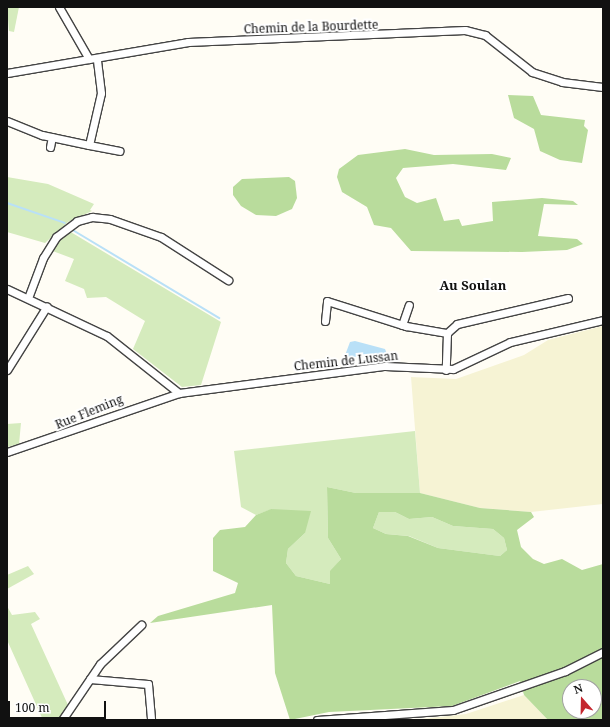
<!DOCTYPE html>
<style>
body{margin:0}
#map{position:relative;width:610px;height:727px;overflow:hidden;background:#fffdf5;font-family:"Noto Serif",serif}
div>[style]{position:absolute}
.farmland>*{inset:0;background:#f6f3d4}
.green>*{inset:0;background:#d5ebbd}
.forest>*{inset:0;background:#b9dc9c}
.water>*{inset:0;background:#b9e0f7}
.stream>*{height:2px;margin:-1px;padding:0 1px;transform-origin:1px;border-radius:1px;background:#b9e0f7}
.roads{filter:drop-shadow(1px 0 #444) drop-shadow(-1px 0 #444) drop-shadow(0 1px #444) drop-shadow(0 -1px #444)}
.minor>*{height:7px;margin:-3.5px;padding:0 3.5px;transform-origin:3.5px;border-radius:3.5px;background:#fff}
span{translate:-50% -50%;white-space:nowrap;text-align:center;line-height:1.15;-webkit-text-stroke:4px #fff;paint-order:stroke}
.street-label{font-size:12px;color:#111}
.neighbourhood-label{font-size:13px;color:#111;font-weight:700}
.frame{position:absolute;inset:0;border:8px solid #111;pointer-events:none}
.north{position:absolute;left:562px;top:679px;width:40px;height:40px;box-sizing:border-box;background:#fff;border:1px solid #a0a0a0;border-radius:50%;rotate:340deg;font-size:11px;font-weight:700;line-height:16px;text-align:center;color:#111}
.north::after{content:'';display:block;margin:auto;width:14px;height:18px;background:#c4262e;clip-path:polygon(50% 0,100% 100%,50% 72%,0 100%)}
.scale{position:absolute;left:8px;top:701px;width:98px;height:18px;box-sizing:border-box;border:2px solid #111;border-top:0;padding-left:5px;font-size:12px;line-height:14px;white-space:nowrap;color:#111;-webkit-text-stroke:3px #fff;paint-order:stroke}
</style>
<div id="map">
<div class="farmland">
<div style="clip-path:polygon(603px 326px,603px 504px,531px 512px,480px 508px,420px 493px,411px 377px,456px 379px,524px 355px,548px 340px)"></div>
<div style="clip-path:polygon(524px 695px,548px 720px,413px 720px,466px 714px)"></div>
</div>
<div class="green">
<div style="clip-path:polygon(7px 7px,19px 7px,14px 32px,9px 31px)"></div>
<div style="clip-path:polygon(7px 177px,48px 184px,94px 204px,90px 210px,92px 211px,68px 222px,45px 243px,7px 232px)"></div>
<div style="clip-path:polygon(69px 231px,221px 322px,201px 385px,182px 387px,133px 349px,145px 321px,106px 297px,87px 298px,84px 289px,65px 281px,74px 259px,50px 250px)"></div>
<div style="clip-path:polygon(21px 423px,19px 444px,7px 447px,7px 424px)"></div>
<div style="clip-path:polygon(415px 431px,420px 493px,356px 493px,327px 487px,328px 538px,341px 559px,331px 571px,330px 584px,296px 576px,286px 563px,288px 549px,305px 533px,272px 509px,256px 515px,241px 507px,234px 451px)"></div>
<div style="clip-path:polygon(379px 512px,395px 512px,409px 519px,432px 517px,453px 526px,493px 529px,504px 538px,507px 550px,500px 556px,438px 548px,409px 536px,386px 534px,373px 528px)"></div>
<div style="clip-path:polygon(28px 566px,34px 574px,7px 589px,7px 575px)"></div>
<div style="clip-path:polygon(7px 606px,12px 615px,35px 612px,40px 619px,31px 624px,68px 705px,58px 720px,43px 720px,7px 640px)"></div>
</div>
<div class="forest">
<div style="clip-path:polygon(508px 95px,533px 96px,541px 115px,585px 120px,584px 126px,588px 130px,582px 163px,560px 160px,540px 151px,534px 129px,514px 118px)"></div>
<div style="clip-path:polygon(405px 149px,434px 155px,492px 154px,511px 158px,506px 170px,453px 164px,403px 168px,396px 178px,405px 197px,417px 203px,436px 198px,444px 221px,459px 219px,462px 226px,493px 221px,492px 202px,542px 198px,573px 201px,578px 205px,544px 204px,538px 236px,577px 239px,583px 244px,567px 250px,522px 252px,411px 251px,391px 228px,374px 225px,367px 207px,342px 192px,337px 177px,339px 169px,358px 155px)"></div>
<div style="clip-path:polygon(289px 177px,295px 181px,297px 198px,292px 209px,276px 216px,256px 215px,241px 206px,233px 195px,233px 187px,242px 179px)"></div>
<div style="clip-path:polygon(evenodd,327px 487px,356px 493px,420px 493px,480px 508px,531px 512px,534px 517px,517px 530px,521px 547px,533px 559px,544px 564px,562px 559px,582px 570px,603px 564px,603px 720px,548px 720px,524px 695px,520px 681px,452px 706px,329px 712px,290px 720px,275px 673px,272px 605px,150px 623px,158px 616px,235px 593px,238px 583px,213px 571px,213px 538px,220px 530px,245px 527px,256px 515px,271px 509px,311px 511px,305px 533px,288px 549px,286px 563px,296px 576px,330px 584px,330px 571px,341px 559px,328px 538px,327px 487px,379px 512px,395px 512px,409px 519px,432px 517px,453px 526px,493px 529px,504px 538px,507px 550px,500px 556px,438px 548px,408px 536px,386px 534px,373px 528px,379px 512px,327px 487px,570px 687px,594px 687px,594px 711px,570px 711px,570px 687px)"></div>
</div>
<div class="water">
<div style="clip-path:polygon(355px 341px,385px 349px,387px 354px,344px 358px,350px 342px)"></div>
</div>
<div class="stream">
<div style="left:7px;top:203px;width:61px;rotate:19deg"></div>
<div style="left:71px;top:229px;width:173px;rotate:31deg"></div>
</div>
<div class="roads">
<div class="minor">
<div style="left:59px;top:7px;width:60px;rotate:60deg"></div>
<div style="left:7px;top:73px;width:184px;rotate:-9.7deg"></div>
<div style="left:188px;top:42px;width:277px;rotate:-2.5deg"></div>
<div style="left:465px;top:30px;width:21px;rotate:14deg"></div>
<div style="left:485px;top:35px;width:60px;rotate:38.2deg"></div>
<div style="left:532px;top:72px;width:32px;rotate:18deg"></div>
<div style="left:562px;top:82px;width:41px;rotate:7deg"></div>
<div style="left:7px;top:121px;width:38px;rotate:22deg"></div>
<div style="left:42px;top:135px;width:48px;rotate:12deg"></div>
<div style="left:89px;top:145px;width:53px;rotate:-77deg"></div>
<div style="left:101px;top:93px;width:35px;rotate:-97deg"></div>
<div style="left:89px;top:145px;width:31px;rotate:11deg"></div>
<div style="left:50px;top:147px;width:10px;rotate:-79deg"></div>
<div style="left:7px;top:289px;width:110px;rotate:25.2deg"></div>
<div style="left:107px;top:336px;width:92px;rotate:38.4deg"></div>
<div style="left:28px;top:298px;width:43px;rotate:-69.4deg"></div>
<div style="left:43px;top:258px;width:25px;rotate:-58deg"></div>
<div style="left:56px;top:237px;width:26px;rotate:-37deg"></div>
<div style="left:77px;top:221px;width:16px;rotate:-15deg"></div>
<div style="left:92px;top:217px;width:18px;rotate:6deg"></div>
<div style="left:110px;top:219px;width:54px;rotate:19.4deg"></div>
<div style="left:161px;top:237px;width:80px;rotate:32.7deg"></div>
<div style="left:325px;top:321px;width:20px;rotate:-84deg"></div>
<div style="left:327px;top:301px;width:83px;rotate:17.6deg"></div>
<div style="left:406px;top:326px;width:42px;rotate:9.7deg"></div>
<div style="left:447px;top:333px;width:37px;rotate:92deg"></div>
<div style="left:402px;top:325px;width:21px;rotate:-71deg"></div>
<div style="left:447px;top:333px;width:13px;rotate:-42deg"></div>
<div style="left:457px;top:324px;width:114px;rotate:-13.2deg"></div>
<div style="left:7px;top:370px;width:75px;rotate:-58deg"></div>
<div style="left:7px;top:452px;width:182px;rotate:-18.9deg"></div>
<div style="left:179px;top:393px;width:208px;rotate:-7.5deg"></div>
<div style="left:385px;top:366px;width:68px;rotate:2.5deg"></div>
<div style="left:453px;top:369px;width:63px;rotate:-25.3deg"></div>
<div style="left:510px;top:342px;width:96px;rotate:-13.3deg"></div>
<div style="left:90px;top:679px;width:58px;rotate:4.9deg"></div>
<div style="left:148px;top:684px;width:36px;rotate:85deg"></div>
<div style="left:62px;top:720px;width:68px;rotate:-55.8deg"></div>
<div style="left:100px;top:664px;width:57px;rotate:-43.6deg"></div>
<div style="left:317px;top:720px;width:136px;rotate:-4.2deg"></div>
<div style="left:453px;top:710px;width:119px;rotate:-19.2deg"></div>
<div style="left:565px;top:671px;width:42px;rotate:-26.6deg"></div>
</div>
</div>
<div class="street-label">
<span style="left:311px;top:27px;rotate:-2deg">Chemin de la Bourdette</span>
<span style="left:346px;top:361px;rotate:-6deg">Chemin de Lussan</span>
<span style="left:89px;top:412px;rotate:-22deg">Rue Fleming</span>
</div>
<div class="neighbourhood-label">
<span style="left:473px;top:285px">Au Soulan</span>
</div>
<div class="frame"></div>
<div class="north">N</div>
<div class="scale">100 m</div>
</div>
